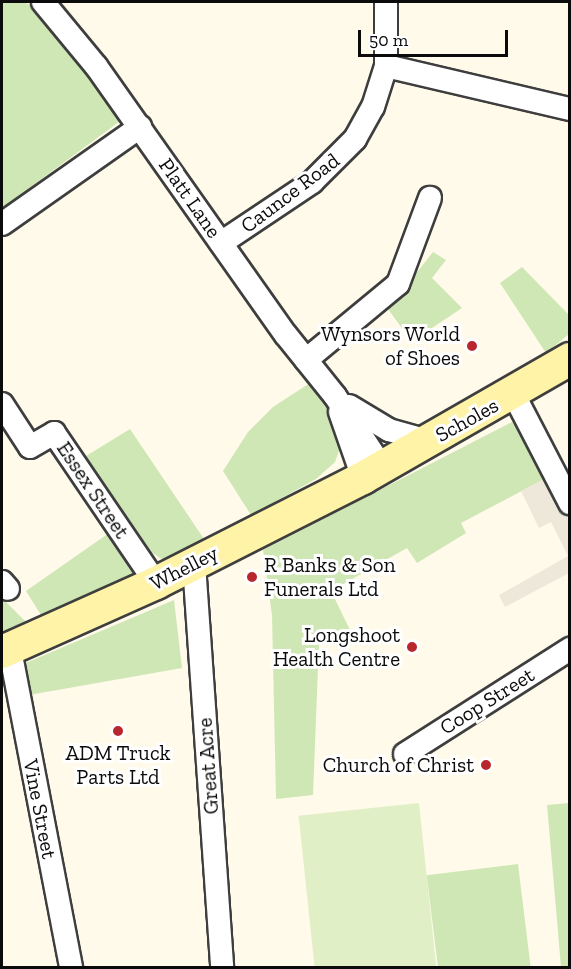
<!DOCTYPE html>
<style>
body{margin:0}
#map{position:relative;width:571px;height:969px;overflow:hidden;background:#fffaea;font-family:"Zilla Slab",serif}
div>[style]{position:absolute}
.green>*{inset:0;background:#cfe7b5;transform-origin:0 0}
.pitch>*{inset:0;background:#e1efc6;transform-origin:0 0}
.plaza>*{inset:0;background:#ede8da}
.roads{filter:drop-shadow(2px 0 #3e3e3e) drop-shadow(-2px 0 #3e3e3e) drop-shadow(0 2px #3e3e3e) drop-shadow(0 -2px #3e3e3e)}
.minor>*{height:22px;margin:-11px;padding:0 11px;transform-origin:11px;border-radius:11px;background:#fff}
.secondary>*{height:32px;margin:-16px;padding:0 16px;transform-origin:16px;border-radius:16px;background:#fef3a6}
.dots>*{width:16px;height:16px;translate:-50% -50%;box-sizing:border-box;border:3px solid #fff;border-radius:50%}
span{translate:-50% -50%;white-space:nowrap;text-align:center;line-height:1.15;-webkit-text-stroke:6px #fff;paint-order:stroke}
.street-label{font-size:21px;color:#0b0b0b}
.poi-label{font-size:21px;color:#0b0b0b}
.right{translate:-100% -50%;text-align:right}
.left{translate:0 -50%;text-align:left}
.frame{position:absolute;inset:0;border:3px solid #0b0b0b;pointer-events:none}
.scale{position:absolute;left:358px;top:30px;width:150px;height:27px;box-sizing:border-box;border:3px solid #0b0b0b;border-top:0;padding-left:8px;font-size:18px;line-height:21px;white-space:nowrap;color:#0b0b0b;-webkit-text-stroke:4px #fff;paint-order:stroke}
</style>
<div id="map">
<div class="green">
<div style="clip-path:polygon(2px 2px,24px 2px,57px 20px,123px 119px,2px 208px)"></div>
<div style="clip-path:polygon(433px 252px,446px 260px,432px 278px,462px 308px,417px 338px,409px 338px,388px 309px)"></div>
<div style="clip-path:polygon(522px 267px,569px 315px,569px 334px,546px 353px,500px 283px)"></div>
<div style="clip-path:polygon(313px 381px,336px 420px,340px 448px,335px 462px,316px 479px,251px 515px,223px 471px,248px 432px,273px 407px)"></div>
<div style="clip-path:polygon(512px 422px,554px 474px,461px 523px,466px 533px,417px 563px,407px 548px,331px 591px,350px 630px,319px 643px,313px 795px,276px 799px,272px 615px,263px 550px)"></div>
<div style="clip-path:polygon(130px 429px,204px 539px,165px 561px,151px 552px,86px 456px)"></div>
<div style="clip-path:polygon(109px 533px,136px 575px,46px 623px,26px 591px)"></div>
<div style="clip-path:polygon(2px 598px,30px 626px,2px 638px)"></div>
<div style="clip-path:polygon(174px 600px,182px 668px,29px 695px,21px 665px)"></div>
<div style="clip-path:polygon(569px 803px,569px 967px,561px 967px,547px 805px)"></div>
<div style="left:518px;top:864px;width:103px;height:92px;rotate:83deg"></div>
</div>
<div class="pitch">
<div style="left:419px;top:803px;width:165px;height:121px;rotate:84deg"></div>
</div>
<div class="plaza">
<div style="clip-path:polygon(554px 474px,569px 503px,569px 573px,505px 607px,499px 595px,568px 556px,551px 522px,539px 528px,521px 491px)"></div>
</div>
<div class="roads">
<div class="minor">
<div style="left:43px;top:2px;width:83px;rotate:50.4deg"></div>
<div style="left:96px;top:66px;width:329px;rotate:54.8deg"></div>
<div style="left:286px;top:335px;width:78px;rotate:51.2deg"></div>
<div style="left:335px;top:396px;width:85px;rotate:56.5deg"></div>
<div style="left:386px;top:66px;width:189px;rotate:13.2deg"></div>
<div style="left:2px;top:224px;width:169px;rotate:-35.1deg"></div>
<div style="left:221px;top:243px;width:110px;rotate:-33.8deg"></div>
<div style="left:312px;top:182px;width:61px;rotate:-45deg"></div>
<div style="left:355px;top:139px;width:37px;rotate:-61deg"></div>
<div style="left:373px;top:107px;width:43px;rotate:-72.4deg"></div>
<div style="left:386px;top:66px;width:64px;rotate:-90deg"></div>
<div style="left:306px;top:360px;width:119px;rotate:-39.6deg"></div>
<div style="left:398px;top:284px;width:92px;rotate:-69.6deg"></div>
<div style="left:514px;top:395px;width:122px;rotate:62.6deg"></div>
<div style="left:2px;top:404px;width:51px;rotate:56.9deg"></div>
<div style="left:30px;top:447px;width:28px;rotate:-30deg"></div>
<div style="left:54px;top:433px;width:181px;rotate:55.8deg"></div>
<div style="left:349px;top:406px;width:47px;rotate:31deg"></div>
<div style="left:389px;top:430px;width:41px;rotate:15.8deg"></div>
<div style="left:340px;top:412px;width:70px;rotate:70.8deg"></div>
<div style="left:194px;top:564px;width:405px;rotate:86deg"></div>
<div style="left:2px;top:582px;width:9px;rotate:49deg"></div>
<div style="left:10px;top:650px;width:324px;rotate:79.1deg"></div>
<div style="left:405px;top:754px;width:196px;rotate:-32.5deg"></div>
</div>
<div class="secondary">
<div style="left:2px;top:652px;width:169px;rotate:-24.1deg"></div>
<div style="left:156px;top:583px;width:232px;rotate:-26.9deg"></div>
<div style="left:363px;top:478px;width:239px;rotate:-29.9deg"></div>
</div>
</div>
<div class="dots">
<div style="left:472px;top:346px;background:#b8272e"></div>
<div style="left:252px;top:577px;background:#b8272e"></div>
<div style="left:412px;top:647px;background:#b8272e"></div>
<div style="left:118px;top:731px;background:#b8272e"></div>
<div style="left:486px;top:765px;background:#b8272e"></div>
</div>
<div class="street-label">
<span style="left:290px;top:193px;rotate:-37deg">Caunce Road</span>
<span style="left:190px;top:198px;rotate:55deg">Platt Lane</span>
<span style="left:467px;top:420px;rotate:-29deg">Scholes</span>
<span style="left:93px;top:490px;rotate:56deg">Essex Street</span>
<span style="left:184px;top:568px;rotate:-27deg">Whelley</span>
<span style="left:487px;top:701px;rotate:-32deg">Coop Street</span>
<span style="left:208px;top:766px;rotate:-94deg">Great Acre</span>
<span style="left:40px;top:809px;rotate:79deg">Vine Street</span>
</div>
<div class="poi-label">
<span class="right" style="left:460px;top:346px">Wynsors World<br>of Shoes</span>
<span class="left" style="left:264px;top:577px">R Banks &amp; Son<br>Funerals Ltd</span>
<span class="right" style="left:400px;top:647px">Longshoot<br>Health Centre</span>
<span style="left:118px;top:765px">ADM Truck<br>Parts Ltd</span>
<span class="right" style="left:474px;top:765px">Church of Christ</span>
</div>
<div class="frame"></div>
<div class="scale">50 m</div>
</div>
